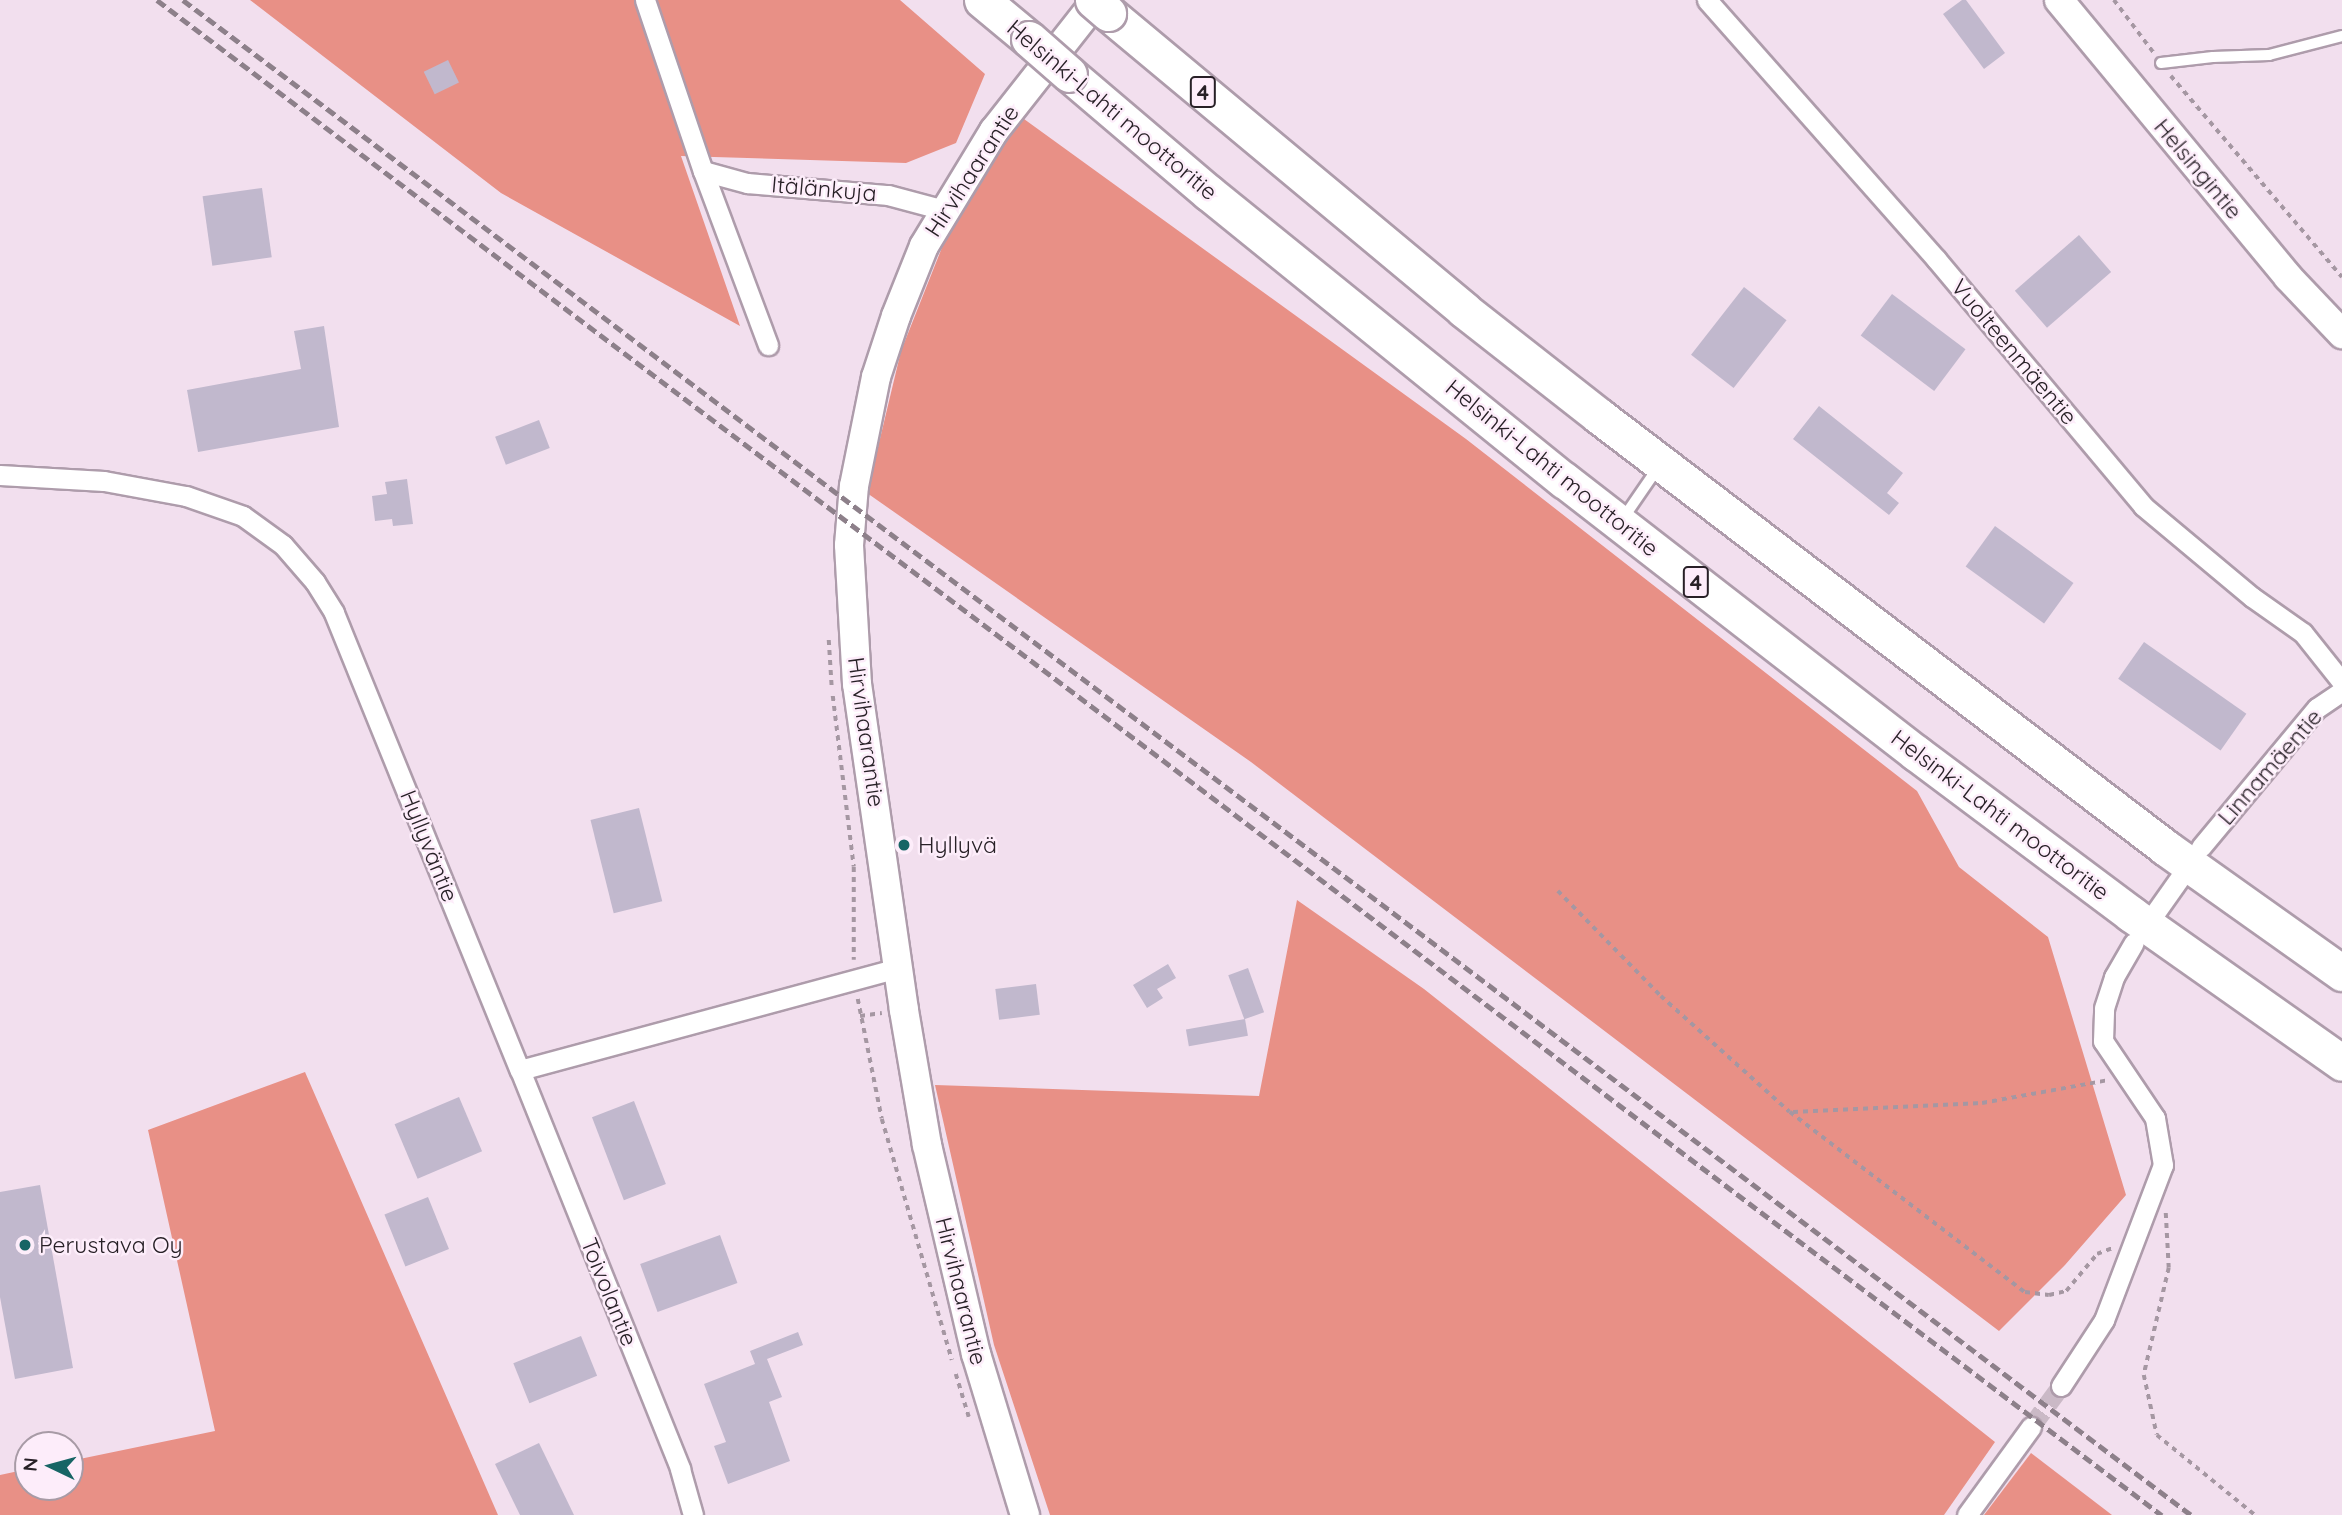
<!DOCTYPE html>
<meta charset="utf-8">
<style>
body{margin:0}
#map{position:relative;width:2342px;height:1515px;overflow:hidden;background:#f2dfee;font-family:Quicksand,sans-serif}
div>[style]{position:absolute}
.forest>*{inset:0;background:#e89086}
.building>*{inset:0;background:#c1b8cd;transform-origin:0 0}
.street-tunnel>*{height:19px;margin-top:-9.5px;transform-origin:0;background:repeating-linear-gradient(90deg,#cab9c6 0 19px,transparent 0 29px)}
.path>*{height:3.5px;margin-top:-1.75px;transform-origin:0;background:repeating-linear-gradient(90deg,#a597a2 0 5px,transparent 0 10px)}
.roads{filter:drop-shadow(2px 0 #ae9cab) drop-shadow(-2px 0 #ae9cab) drop-shadow(0 2px #ae9cab) drop-shadow(0 -2px #ae9cab)}
.lane>*{height:10px;margin:-5px;padding:0 5px;transform-origin:5px;border-radius:5px;background:#fff}
.street>*{height:19px;margin:-9.5px;padding:0 9.5px;transform-origin:9.5px;border-radius:9.5px;background:#fff}
.secondary>*{height:28px;margin:-14px;padding:0 14px;transform-origin:14px;border-radius:14px;background:#fff}
.highway>*{height:35px;margin:-17.5px;padding:0 17.5px;transform-origin:17.5px;border-radius:17.5px;background:#fff}
.rail>*{height:5px;margin-top:-2.5px;transform-origin:0;background:repeating-linear-gradient(90deg,#8d808a 0 10px,transparent 0 15px)}
.bridges{filter:drop-shadow(2px 0 #ae9cab) drop-shadow(-2px 0 #ae9cab) drop-shadow(0 2px #ae9cab) drop-shadow(0 -2px #ae9cab)}
.highway-bridge>*{height:35px;margin:-17.5px;padding:0 17.5px;transform-origin:17.5px;border-radius:17.5px;background:#fff}
.dots>*{width:19px;height:19px;translate:-50% -50%;box-sizing:border-box;border:4px solid #fdedfa;border-radius:50%}
span{translate:-50% -50%;white-space:nowrap;text-align:center;line-height:1.15;-webkit-text-stroke:5px #fdedfa;paint-order:stroke}
.shield-label span{padding:2px 5px;background:#fdedfa;border:2px solid;border-radius:5px;-webkit-text-stroke-width:0}
.shield-label{font-size:21px;color:#282127;font-weight:700}
.street-label{font-size:23px;color:#282127}
.poi-label{font-size:23px;color:#282127}
.left{translate:0 -50%;text-align:left}
.north{position:absolute;left:14px;top:1431px;width:70px;height:70px;box-sizing:border-box;background:#fdedfa;border:2px solid #a89ba6;border-radius:50%;rotate:275deg;font-size:19px;font-weight:700;line-height:28px;text-align:center;color:#282127}
.north::after{content:'';display:block;margin:auto;width:24px;height:32px;background:#176565;clip-path:polygon(50% 0,100% 100%,50% 72%,0 100%)}
</style>
<div id="map">
<div class="forest">
<div style="clip-path:polygon(250px 0,900px 0,985px 74px,956px 143px,906px 163px,681px 156px,740px 326px,501px 193px)"></div>
<div style="clip-path:polygon(1024px 119px,1466px 439px,1917px 791px,1959px 867px,2048px 937px,2126px 1195px,2065px 1265px,1999px 1331px,1251px 762px,867px 493px,901px 351px,943px 245px,1004px 142px)"></div>
<div style="clip-path:polygon(1297px 900px,1424px 989px,1995px 1442px,1944px 1515px,1050px 1515px,994px 1345px,935px 1085px,1259px 1096px)"></div>
<div style="clip-path:polygon(305px 1072px,498px 1515px,0 1515px,0 1475px,28px 1469px,28px 1487px,70px 1487px,70px 1461px,215px 1431px,148px 1130px)"></div>
<div style="clip-path:polygon(2031px 1453px,2112px 1515px,1984px 1515px)"></div>
</div>
<div class="building">
<div style="clip-path:polygon(1962px 0,1966px 0,2005px 53px,1984px 69px,1943px 14px)"></div>
<div style="left:448px;top:60px;width:25px;height:27px;rotate:64deg"></div>
<div style="left:262px;top:188px;width:70px;height:60px;rotate:82deg"></div>
<div style="left:2079px;top:235px;width:49px;height:85px;rotate:49deg"></div>
<div style="left:1744px;top:287px;width:54px;height:86px;rotate:38deg"></div>
<div style="left:1892px;top:294px;width:92px;height:52px;rotate:37deg"></div>
<div style="clip-path:polygon(324px 326px,339px 427px,198px 452px,187px 390px,301px 369px,294px 331px)"></div>
<div style="clip-path:polygon(1819px 406px,1903px 473px,1887px 493px,1899px 503px,1889px 515px,1793px 439px)"></div>
<div style="left:539px;top:420px;width:30px;height:47px;rotate:69deg"></div>
<div style="clip-path:polygon(407px 479px,413px 524px,393px 526px,392px 519px,375px 521px,372px 496px,387px 494px,385px 482px)"></div>
<div style="left:1995px;top:526px;width:97px;height:50px;rotate:36deg"></div>
<div style="left:2144px;top:642px;width:125px;height:45px;rotate:35deg"></div>
<div style="left:639px;top:808px;width:96px;height:50px;rotate:76deg"></div>
<div style="clip-path:polygon(1168px 964px,1176px 978px,1157px 989px,1163px 998px,1147px 1008px,1133px 985px)"></div>
<div style="left:1248px;top:968px;width:47px;height:21px;rotate:70deg"></div>
<div style="left:1036px;top:984px;width:31px;height:41px;rotate:83deg"></div>
<div style="left:1245px;top:1019px;width:17px;height:60px;rotate:80deg"></div>
<div style="left:459px;top:1097px;width:59px;height:70px;rotate:67deg"></div>
<div style="left:634px;top:1101px;width:89px;height:45px;rotate:69deg"></div>
<div style="clip-path:polygon(40px 1185px,73px 1368px,15px 1379px,0 1297px,0 1192px)"></div>
<div style="left:428px;top:1197px;width:56px;height:47px;rotate:68deg"></div>
<div style="left:720px;top:1235px;width:51px;height:85px;rotate:70deg"></div>
<div style="clip-path:polygon(798px 1332px,803px 1345px,767px 1359px,782px 1397px,769px 1402px,790px 1461px,728px 1484px,714px 1446px,726px 1442px,704px 1384px,755px 1364px,750px 1351px)"></div>
<div style="left:581px;top:1336px;width:43px;height:73px;rotate:68deg"></div>
<div style="clip-path:polygon(539px 1443px,574px 1515px,520px 1515px,495px 1464px)"></div>
</div>
<div class="street-tunnel">
<div style="left:2031px;top:1427px;width:51px;rotate:-53.8deg"></div>
</div>
<div class="path">
<div style="left:2114px;top:0;width:66px;rotate:53deg"></div>
<div style="left:2171px;top:76px;width:264px;rotate:49.6deg"></div>
<div style="left:829px;top:640px;width:48px;rotate:86.4deg"></div>
<div style="left:833px;top:696px;width:172px;rotate:83deg"></div>
<div style="left:854px;top:867px;width:93px;rotate:90deg"></div>
<div style="left:1558px;top:891px;width:147px;rotate:45.6deg"></div>
<div style="left:1661px;top:996px;width:173px;rotate:42deg"></div>
<div style="left:1790px;top:1112px;width:296px;rotate:37.5deg"></div>
<div style="left:2025px;top:1292px;width:24px;rotate:7deg"></div>
<div style="left:2049px;top:1295px;width:17px;rotate:-13deg"></div>
<div style="left:2066px;top:1291px;width:48px;rotate:-50deg"></div>
<div style="left:2097px;top:1254px;width:17px;rotate:-21deg"></div>
<div style="left:858px;top:999px;width:122px;rotate:78.7deg"></div>
<div style="left:882px;top:1119px;width:251px;rotate:73.8deg"></div>
<div style="left:860px;top:1016px;width:22px;rotate:-8deg"></div>
<div style="left:1793px;top:1112px;width:189px;rotate:-2.7deg"></div>
<div style="left:1982px;top:1103px;width:128px;rotate:-10.3deg"></div>
<div style="left:2166px;top:1213px;width:55px;rotate:86.9deg"></div>
<div style="left:2169px;top:1268px;width:110px;rotate:103.2deg"></div>
<div style="left:2144px;top:1375px;width:61px;rotate:77.8deg"></div>
<div style="left:2157px;top:1435px;width:127px;rotate:39.2deg"></div>
<div style="left:956px;top:1374px;width:45px;rotate:73.2deg"></div>
</div>
<div class="roads">
<div class="lane">
<div style="left:2161px;top:63px;width:52px;rotate:-6.6deg"></div>
<div style="left:2213px;top:57px;width:56px;rotate:-2deg"></div>
<div style="left:2269px;top:55px;width:75px;rotate:-14.6deg"></div>
<div style="left:1624px;top:517px;width:58px;rotate:-55.5deg"></div>
</div>
<div class="street">
<div style="left:645px;top:0;width:181px;rotate:71.3deg"></div>
<div style="left:703px;top:171px;width:46px;rotate:15.3deg"></div>
<div style="left:747px;top:183px;width:142px;rotate:4.9deg"></div>
<div style="left:888px;top:195px;width:58px;rotate:15deg"></div>
<div style="left:1707px;top:0;width:346px;rotate:48.5deg"></div>
<div style="left:1936px;top:259px;width:322px;rotate:50deg"></div>
<div style="left:2143px;top:506px;width:142px;rotate:39.9deg"></div>
<div style="left:2252px;top:597px;width:62px;rotate:35.2deg"></div>
<div style="left:2303px;top:633px;width:63px;rotate:51.5deg"></div>
<div style="left:703px;top:171px;width:186px;rotate:69.5deg"></div>
<div style="left:0;top:475px;width:104px;rotate:3.3deg"></div>
<div style="left:104px;top:481px;width:83px;rotate:10.4deg"></div>
<div style="left:186px;top:496px;width:60px;rotate:19.3deg"></div>
<div style="left:243px;top:516px;width:49px;rotate:35.9deg"></div>
<div style="left:283px;top:545px;width:49px;rotate:49.1deg"></div>
<div style="left:315px;top:582px;width:36px;rotate:58deg"></div>
<div style="left:334px;top:613px;width:493px;rotate:67.9deg"></div>
<div style="left:520px;top:1070px;width:392px;rotate:-15.1deg"></div>
<div style="left:2201px;top:847px;width:181px;rotate:-50.2deg"></div>
<div style="left:2317px;top:708px;width:30px;rotate:-34deg"></div>
<div style="left:2155px;top:913px;width:42px;rotate:-54.8deg"></div>
<div style="left:520px;top:1070px;width:430px;rotate:68.1deg"></div>
<div style="left:680px;top:1469px;width:48px;rotate:74.2deg"></div>
<div style="left:2061px;top:1386px;width:79px;rotate:-56.9deg"></div>
<div style="left:2104px;top:1320px;width:166px;rotate:-69.2deg"></div>
<div style="left:2163px;top:1165px;width:48px;rotate:-99.7deg"></div>
<div style="left:2155px;top:1118px;width:93px;rotate:-124deg"></div>
<div style="left:2103px;top:1041px;width:33px;rotate:-88deg"></div>
<div style="left:2104px;top:1008px;width:33px;rotate:-72deg"></div>
<div style="left:2114px;top:977px;width:39px;rotate:-60deg"></div>
<div style="left:1967px;top:1515px;width:109px;rotate:-54deg"></div>
</div>
<div class="secondary">
<div style="left:2059px;top:0;width:359px;rotate:50.4deg"></div>
<div style="left:2288px;top:277px;width:79px;rotate:46.5deg"></div>
<div style="left:1025px;top:1515px;width:168px;rotate:-106.9deg"></div>
<div style="left:976px;top:1354px;width:215px;rotate:-103.2deg"></div>
<div style="left:927px;top:1145px;width:137px;rotate:-99.7deg"></div>
<div style="left:904px;top:1010px;width:329px;rotate:-98.2deg"></div>
<div style="left:857px;top:684px;width:139px;rotate:-93.3deg"></div>
<div style="left:849px;top:545px;width:59px;rotate:-85.2deg"></div>
<div style="left:854px;top:486px;width:111px;rotate:-78.6deg"></div>
<div style="left:876px;top:377px;width:64px;rotate:-71.8deg"></div>
<div style="left:896px;top:316px;width:75px;rotate:-68.2deg"></div>
<div style="left:924px;top:246px;width:135px;rotate:-58.7deg"></div>
<div style="left:994px;top:131px;width:167px;rotate:-51.8deg"></div>
</div>
<div class="highway">
<div style="left:982px;top:0;width:61px;rotate:39.7deg"></div>
<div style="left:1108px;top:13px;width:464px;rotate:39.8deg"></div>
<div style="left:1464px;top:310px;width:172px;rotate:38.1deg"></div>
<div style="left:1599px;top:416px;width:713px;rotate:37.3deg"></div>
<div style="left:2166px;top:848px;width:216px;rotate:35.4deg"></div>
<div style="left:1069px;top:74px;width:184px;rotate:40.4deg"></div>
<div style="left:1209px;top:193px;width:457px;rotate:39deg"></div>
<div style="left:1564px;top:480px;width:445px;rotate:37.8deg"></div>
<div style="left:1916px;top:753px;width:269px;rotate:36.8deg"></div>
<div style="left:2131px;top:914px;width:258px;rotate:35.2deg"></div>
</div>
</div>
<div class="rail">
<div style="left:157px;top:0;width:2513px;rotate:37.08deg"></div>
<div style="left:183px;top:0;width:2515px;rotate:37.03deg"></div>
</div>
<div class="bridges">
<div class="highway-bridge">
<div style="left:1093px;top:0;width:20px;rotate:41deg"></div>
<div style="left:1029px;top:39px;width:53px;rotate:41.2deg"></div>
</div>
</div>
<div class="dots">
<div style="left:904px;top:845px;background:#176565"></div>
<div style="left:25px;top:1245px;background:#176565"></div>
</div>
<div class="shield-label">
<span style="left:1203px;top:92px">4</span>
<span style="left:1696px;top:582px">4</span>
</div>
<div class="street-label">
<span style="left:1112px;top:110px;rotate:40deg">Helsinki-Lahti moottoritie</span>
<span style="left:2198px;top:169px;rotate:50deg">Helsingintie</span>
<span style="left:972px;top:171px;rotate:-57deg">Hirvihaarantie</span>
<span style="left:824px;top:189px;rotate:5deg">Itälänkuja</span>
<span style="left:2014px;top:352px;rotate:50deg">Vuolteenmäentie</span>
<span style="left:1552px;top:468px;rotate:39deg">Helsinki-Lahti moottoritie</span>
<span style="left:866px;top:732px;rotate:82deg">Hirvihaarantie</span>
<span style="left:2270px;top:767px;rotate:-49deg">Linnamäentie</span>
<span style="left:2000px;top:815px;rotate:37deg">Helsinki-Lahti moottoritie</span>
<span style="left:429px;top:846px;rotate:68deg">Hyllyväntie</span>
<span style="left:961px;top:1291px;rotate:76deg">Hirvihaarantie</span>
<span style="left:609px;top:1292px;rotate:68deg">Toivolantie</span>
</div>
<div class="poi-label">
<span class="left" style="left:918px;top:845px">Hyllyvä</span>
<span class="left" style="left:39px;top:1245px">Perustava Oy</span>
</div>
<div class="north">N</div>
</div>
